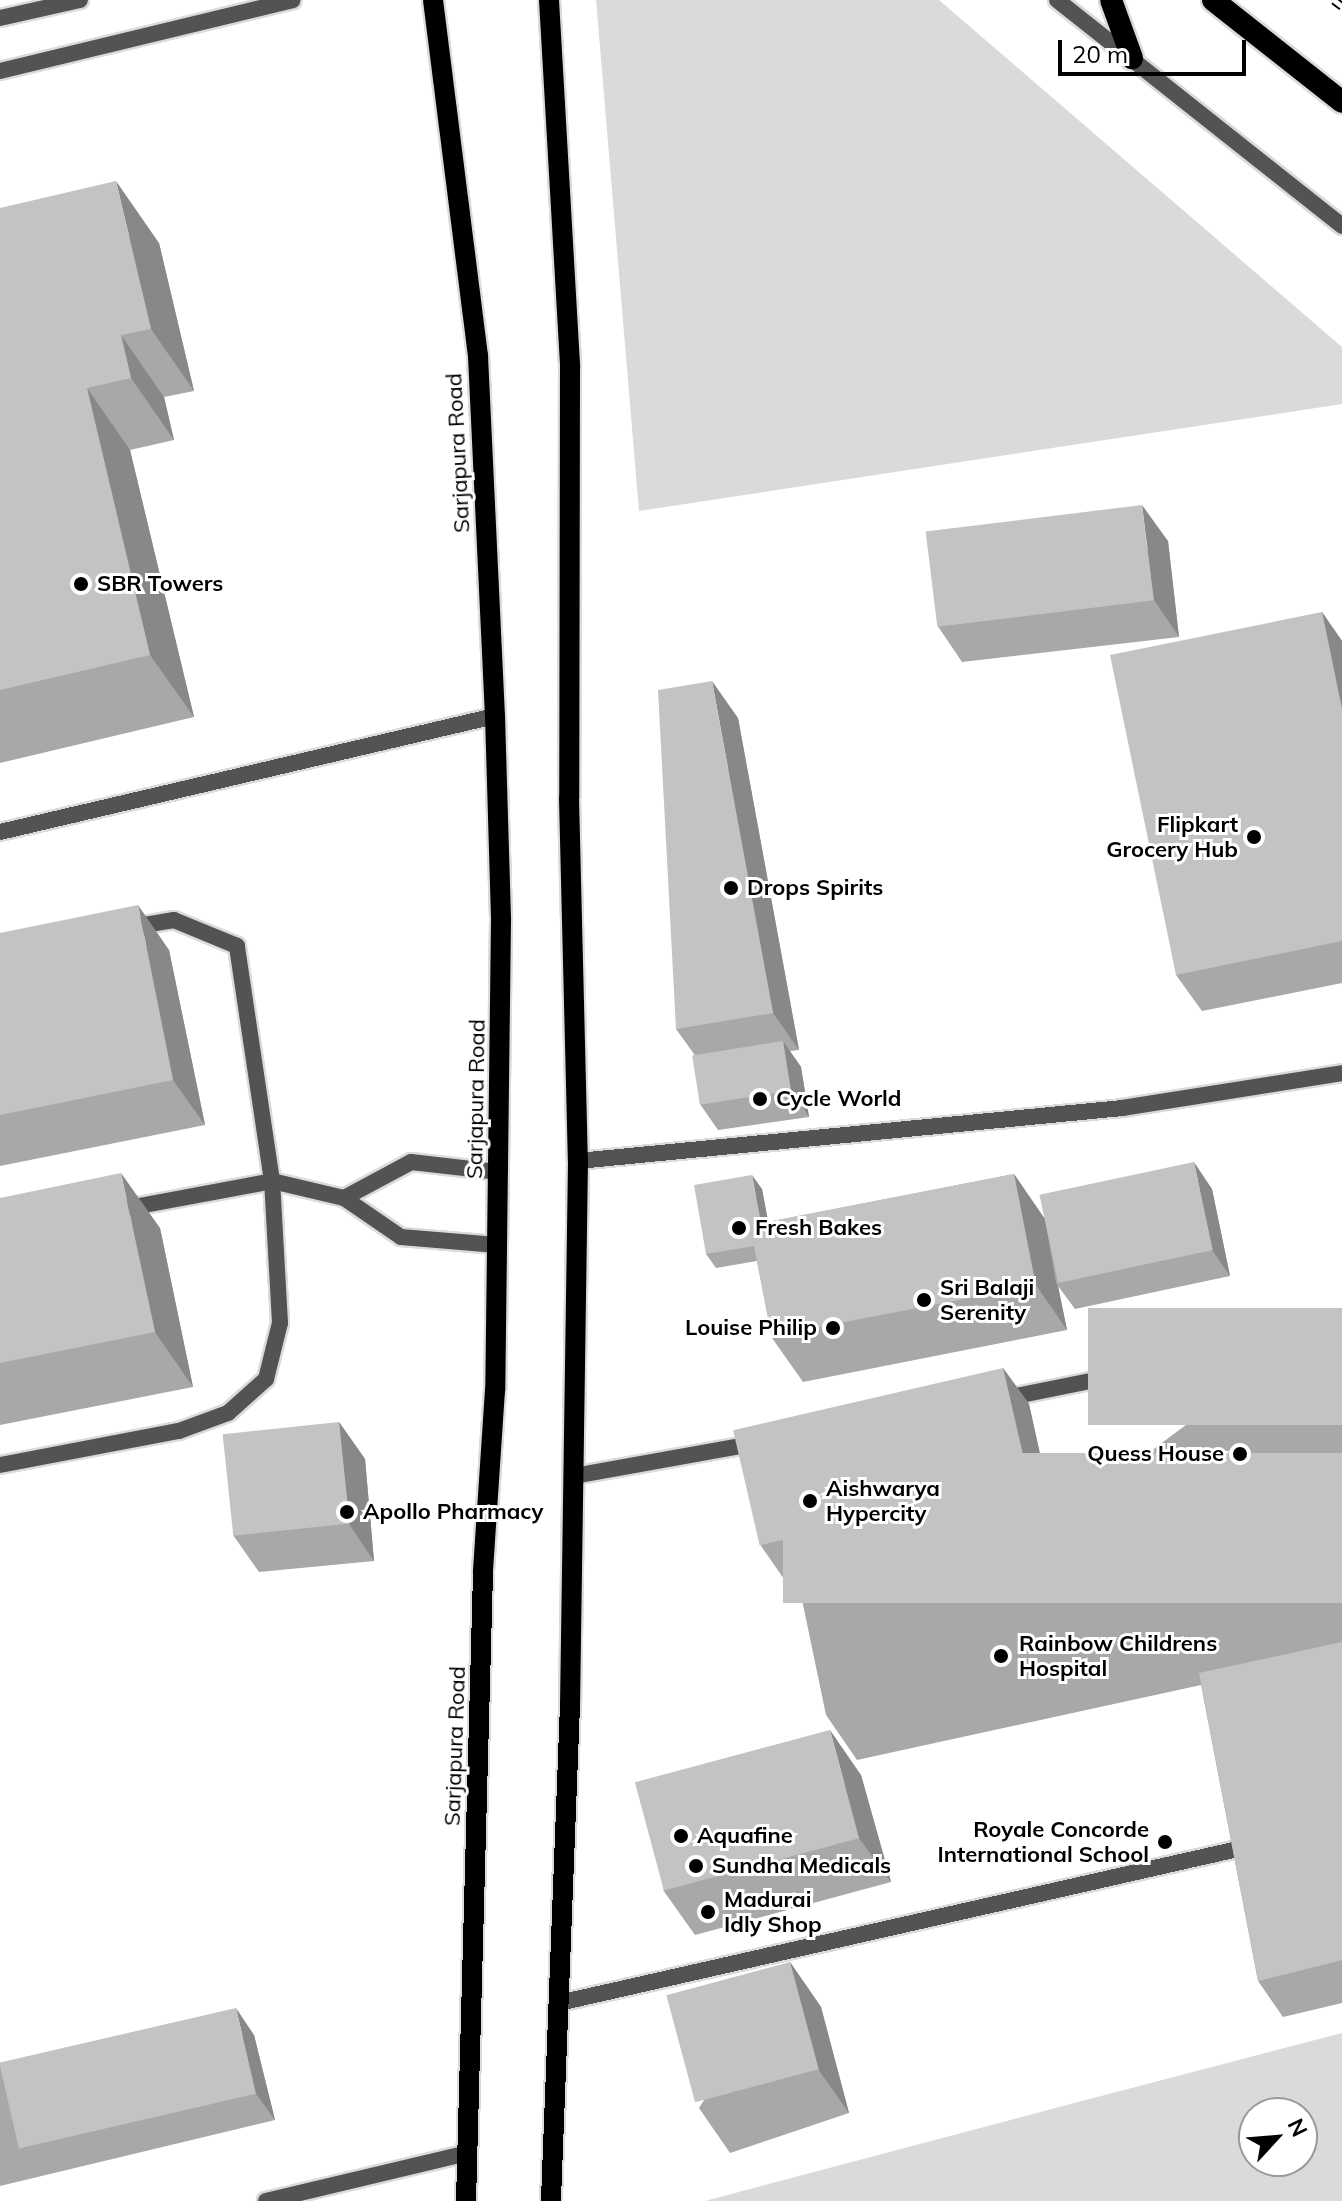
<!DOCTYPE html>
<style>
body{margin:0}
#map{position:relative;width:1342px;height:2201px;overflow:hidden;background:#fff;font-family:Mulish,sans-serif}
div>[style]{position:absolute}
.green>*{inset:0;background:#dadada}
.roads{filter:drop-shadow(2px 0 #dbdbdb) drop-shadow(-2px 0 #dbdbdb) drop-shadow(0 2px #dbdbdb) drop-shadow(0 -2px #dbdbdb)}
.service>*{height:16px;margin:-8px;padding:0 8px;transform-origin:8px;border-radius:8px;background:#535353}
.minor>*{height:16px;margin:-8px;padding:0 8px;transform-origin:8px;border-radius:8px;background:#535353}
.tertiary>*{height:16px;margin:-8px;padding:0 8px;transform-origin:8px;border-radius:8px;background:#535353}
.primary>*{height:20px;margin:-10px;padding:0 10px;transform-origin:10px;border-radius:10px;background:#000}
.trunk>*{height:22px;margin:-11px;padding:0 11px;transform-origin:11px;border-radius:11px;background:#000}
.rail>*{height:9px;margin-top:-4.5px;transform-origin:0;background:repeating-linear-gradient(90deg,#fff 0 18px,#000 0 36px);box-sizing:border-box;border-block:2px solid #000}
.wall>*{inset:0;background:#a8a8a8}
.shaded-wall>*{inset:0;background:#888}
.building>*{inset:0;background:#c3c3c3;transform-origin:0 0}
.dots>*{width:22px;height:22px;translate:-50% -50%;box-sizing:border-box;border:4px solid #fff;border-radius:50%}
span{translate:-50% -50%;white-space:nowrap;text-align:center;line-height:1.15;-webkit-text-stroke:6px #fff;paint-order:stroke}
.street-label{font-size:22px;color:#000}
.poi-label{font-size:22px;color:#000;font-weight:700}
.left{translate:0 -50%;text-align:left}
.right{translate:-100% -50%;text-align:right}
.north{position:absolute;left:1238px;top:2097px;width:80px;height:80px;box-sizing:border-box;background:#fff;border:2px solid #999;border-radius:50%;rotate:64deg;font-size:22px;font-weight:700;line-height:32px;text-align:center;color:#000}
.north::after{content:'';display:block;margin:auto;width:28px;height:36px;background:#000;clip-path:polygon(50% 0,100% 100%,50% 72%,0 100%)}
.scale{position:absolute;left:1058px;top:40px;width:188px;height:36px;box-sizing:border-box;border:4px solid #000;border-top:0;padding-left:10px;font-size:24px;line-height:28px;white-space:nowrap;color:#000;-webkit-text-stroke:6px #fff;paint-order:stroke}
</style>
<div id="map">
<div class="green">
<div style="clip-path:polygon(596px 0,939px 0,1342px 347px,1342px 404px,639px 511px)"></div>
<div style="clip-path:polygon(evenodd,1342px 2033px,1342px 2201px,705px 2201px,1059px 2107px,1342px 2033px,1302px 2113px,1302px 2161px,1254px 2161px,1254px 2113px,1302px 2113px)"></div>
</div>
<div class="roads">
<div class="service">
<div style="left:0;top:832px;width:508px;rotate:-13.19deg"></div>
<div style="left:578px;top:1161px;width:547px;rotate:-5.56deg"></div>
<div style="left:1122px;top:1108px;width:223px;rotate:-9deg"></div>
<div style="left:559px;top:2003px;width:710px;rotate:-12.78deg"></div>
</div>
<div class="minor">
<div style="left:0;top:18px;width:82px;rotate:-12.7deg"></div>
<div style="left:0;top:71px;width:301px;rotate:-13.6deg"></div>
<div style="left:344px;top:1198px;width:76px;rotate:-28.2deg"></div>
<div style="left:411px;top:1162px;width:89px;rotate:6.5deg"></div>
<div style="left:123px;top:1209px;width:152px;rotate:-10.6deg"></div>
<div style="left:272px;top:1181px;width:74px;rotate:13.3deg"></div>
<div style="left:344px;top:1198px;width:69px;rotate:34.4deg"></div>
<div style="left:401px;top:1237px;width:96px;rotate:4.8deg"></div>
<div style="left:1001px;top:1399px;width:116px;rotate:-11.4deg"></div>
<div style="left:0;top:1465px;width:182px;rotate:-10.8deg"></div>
<div style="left:179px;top:1431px;width:52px;rotate:-20.2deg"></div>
<div style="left:228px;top:1413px;width:51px;rotate:-41.8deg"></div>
<div style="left:266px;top:1379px;width:58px;rotate:-76deg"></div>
<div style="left:280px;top:1323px;width:142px;rotate:-93.2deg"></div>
<div style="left:272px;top:1181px;width:238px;rotate:-98.5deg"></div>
<div style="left:237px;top:946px;width:68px;rotate:-157.6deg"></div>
<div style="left:174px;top:920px;width:43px;rotate:170.5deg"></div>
<div style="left:574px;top:1476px;width:186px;rotate:-10.2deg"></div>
<div style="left:266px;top:2201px;width:207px;rotate:-13.4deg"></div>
</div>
<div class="tertiary">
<div style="left:1057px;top:0;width:364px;rotate:38.4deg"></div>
</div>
<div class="primary">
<div style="left:433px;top:0;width:359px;rotate:82.8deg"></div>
<div style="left:478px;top:356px;width:360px;rotate:87.3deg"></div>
<div style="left:495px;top:716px;width:204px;rotate:88.3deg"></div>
<div style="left:501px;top:920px;width:470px;rotate:90.7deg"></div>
<div style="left:495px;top:1390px;width:183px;rotate:93.8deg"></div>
<div style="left:483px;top:1573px;width:628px;rotate:91.55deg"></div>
<div style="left:549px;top:0;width:368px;rotate:86.7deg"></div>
<div style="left:570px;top:367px;width:431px;rotate:90.1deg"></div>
<div style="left:569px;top:798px;width:363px;rotate:88.6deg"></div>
<div style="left:578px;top:1161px;width:544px;rotate:90.84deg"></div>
<div style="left:570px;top:1705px;width:496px;rotate:92.2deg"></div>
</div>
<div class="trunk">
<div style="left:1111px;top:0;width:62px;rotate:70.1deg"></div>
<div style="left:1213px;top:0;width:164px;rotate:38.3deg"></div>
</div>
</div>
<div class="rail">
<div style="left:1334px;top:0;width:10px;rotate:37deg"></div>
</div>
<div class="wall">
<div style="clip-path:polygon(0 208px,159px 243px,194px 391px,164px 397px,174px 440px,130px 450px,194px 717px,0 763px)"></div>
<div style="clip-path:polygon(1168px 541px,1179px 637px,962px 662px,937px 625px)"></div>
<div style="clip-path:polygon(1322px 612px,1342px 641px,1342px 983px,1202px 1011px,1176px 975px)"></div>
<div style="clip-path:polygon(738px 718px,799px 1050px,790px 1051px,801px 1067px,809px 1117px,718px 1130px,700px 1104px,694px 1054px,676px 1029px)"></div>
<div style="clip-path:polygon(0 933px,169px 950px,205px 1125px,0 1166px)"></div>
<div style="clip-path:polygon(1014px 1174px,1043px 1217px,1212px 1189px,1230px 1276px,1075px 1309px,1058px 1286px,1067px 1330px,803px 1382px,772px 1338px,757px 1261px,716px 1268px,706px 1254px,762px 1189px,768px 1222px)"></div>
<div style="clip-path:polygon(0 1198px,160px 1228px,193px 1387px,0 1425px)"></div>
<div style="clip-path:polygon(1342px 1308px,1342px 2003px,1283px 2017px,1258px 1981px,1201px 1685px,857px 1760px,826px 1715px,797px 1576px,784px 1579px,759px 1543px,1003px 1368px,1029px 1404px,1054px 1516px,1130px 1499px,1115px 1478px)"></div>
<div style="clip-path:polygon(339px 1422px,365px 1459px,374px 1561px,259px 1572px,233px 1535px)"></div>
<div style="clip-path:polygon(861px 1775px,891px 1882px,695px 1935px,663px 1890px)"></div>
<div style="clip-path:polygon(790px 1962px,821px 2007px,849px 2113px,730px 2153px,699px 2108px)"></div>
<div style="clip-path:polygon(254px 2035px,275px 2120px,0 2186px,0 2065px)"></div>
</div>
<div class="shaded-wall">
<div style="clip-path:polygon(116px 181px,159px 243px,194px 391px,151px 329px)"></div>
<div style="clip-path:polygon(121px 335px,164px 397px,174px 440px,131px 378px)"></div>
<div style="clip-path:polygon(87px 388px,130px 450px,194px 717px,150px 655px)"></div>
<div style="clip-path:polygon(1142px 505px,1168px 541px,1179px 637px,1154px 600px)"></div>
<div style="clip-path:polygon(1322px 612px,1342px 641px,1342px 709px)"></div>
<div style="clip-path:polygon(712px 681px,738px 718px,799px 1050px,773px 1013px)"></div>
<div style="clip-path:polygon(138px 905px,169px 950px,205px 1125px,173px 1080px)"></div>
<div style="clip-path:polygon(783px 1041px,801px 1067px,809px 1117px,791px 1090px)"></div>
<div style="clip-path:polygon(1194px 1162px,1212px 1189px,1230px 1276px,1212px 1250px)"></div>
<div style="clip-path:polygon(121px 1173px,160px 1228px,193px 1387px,155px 1332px)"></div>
<div style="clip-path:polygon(1014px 1174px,1045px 1219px,1056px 1283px,1058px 1286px,1067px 1330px,1036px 1285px)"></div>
<div style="clip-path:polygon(752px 1175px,762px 1189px,775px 1257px,765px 1244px)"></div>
<div style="clip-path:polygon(1003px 1368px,1029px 1404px,1054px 1519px,1029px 1483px)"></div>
<div style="clip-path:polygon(339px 1422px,365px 1459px,374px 1561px,349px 1524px)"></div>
<div style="clip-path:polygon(830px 1730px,861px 1775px,891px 1882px,859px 1838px)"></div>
<div style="clip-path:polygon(790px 1962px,821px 2007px,849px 2113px,818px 2069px)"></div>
<div style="clip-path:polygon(236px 2008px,254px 2035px,275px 2120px,256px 2094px)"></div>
</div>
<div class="building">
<div style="clip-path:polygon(116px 181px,151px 329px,121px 335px,131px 378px,87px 388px,150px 655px,0 690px,0 208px)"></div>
<div style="left:1142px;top:505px;width:96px;height:218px;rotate:83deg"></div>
<div style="clip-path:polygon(1322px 612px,1342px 709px,1342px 941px,1176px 975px,1110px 655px)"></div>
<div style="clip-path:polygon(712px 681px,773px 1013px,676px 1029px,658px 690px)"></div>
<div style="clip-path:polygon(138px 905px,173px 1080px,0 1115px,0 933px)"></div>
<div style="left:783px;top:1041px;width:50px;height:92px;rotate:81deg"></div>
<div style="left:1194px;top:1162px;width:90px;height:158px;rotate:78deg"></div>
<div style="clip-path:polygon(121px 1173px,155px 1332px,0 1363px,0 1198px)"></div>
<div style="left:1014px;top:1174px;width:113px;height:269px;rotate:79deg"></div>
<div style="clip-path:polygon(752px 1175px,761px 1223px,750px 1226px,754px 1246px,706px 1254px,694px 1185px)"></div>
<div style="left:1342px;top:1308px;width:117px;height:254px;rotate:90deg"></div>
<div style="left:1003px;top:1368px;width:118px;height:277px;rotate:77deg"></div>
<div style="left:339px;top:1422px;width:102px;height:117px;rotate:84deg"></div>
<div style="left:1342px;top:1453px;width:150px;height:559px;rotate:90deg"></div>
<div style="clip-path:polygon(1342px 1642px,1342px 1960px,1258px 1981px,1199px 1673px)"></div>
<div style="left:830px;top:1730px;width:112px;height:202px;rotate:75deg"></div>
<div style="left:790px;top:1962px;width:111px;height:128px;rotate:75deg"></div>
<div style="left:236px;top:2008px;width:88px;height:243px;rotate:77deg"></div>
</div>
<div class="dots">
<div style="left:81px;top:584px;background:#000"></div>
<div style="left:1254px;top:837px;background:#000"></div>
<div style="left:731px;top:888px;background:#000"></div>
<div style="left:760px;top:1099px;background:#000"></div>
<div style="left:739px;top:1228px;background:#000"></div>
<div style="left:924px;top:1300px;background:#000"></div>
<div style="left:833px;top:1328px;background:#000"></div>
<div style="left:1240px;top:1454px;background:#000"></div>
<div style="left:810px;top:1501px;background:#000"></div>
<div style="left:347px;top:1512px;background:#000"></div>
<div style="left:1001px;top:1656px;background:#000"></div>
<div style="left:681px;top:1836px;background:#000"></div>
<div style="left:1165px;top:1842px;background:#000"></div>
<div style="left:696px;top:1866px;background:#000"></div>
<div style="left:708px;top:1912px;background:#000"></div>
</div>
<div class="street-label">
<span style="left:458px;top:453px;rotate:-93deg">Sarjapura Road</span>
<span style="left:476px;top:1099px;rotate:-89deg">Sarjapura Road</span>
<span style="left:455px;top:1746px;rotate:-88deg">Sarjapura Road</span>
</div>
<div class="poi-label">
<span class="left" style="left:97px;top:584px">SBR Towers</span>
<span class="right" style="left:1238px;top:837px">Flipkart<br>Grocery Hub</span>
<span class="left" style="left:747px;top:888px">Drops Spirits</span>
<span class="left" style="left:776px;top:1099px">Cycle World</span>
<span class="left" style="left:755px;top:1228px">Fresh Bakes</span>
<span class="left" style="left:940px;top:1300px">Sri Balaji<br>Serenity</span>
<span class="right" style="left:817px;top:1328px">Louise Philip</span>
<span class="right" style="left:1224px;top:1454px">Quess House</span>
<span class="left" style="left:826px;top:1501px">Aishwarya<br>Hypercity</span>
<span class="left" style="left:363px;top:1512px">Apollo Pharmacy</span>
<span class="left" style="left:1019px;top:1656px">Rainbow Childrens<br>Hospital</span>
<span class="right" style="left:1149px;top:1842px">Royale Concorde<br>International School</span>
<span class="left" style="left:697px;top:1836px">Aquafine</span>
<span class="left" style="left:712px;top:1866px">Sundha Medicals</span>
<span class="left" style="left:724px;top:1912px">Madurai<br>Idly Shop</span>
</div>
<div class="north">N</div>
<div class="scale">20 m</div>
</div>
